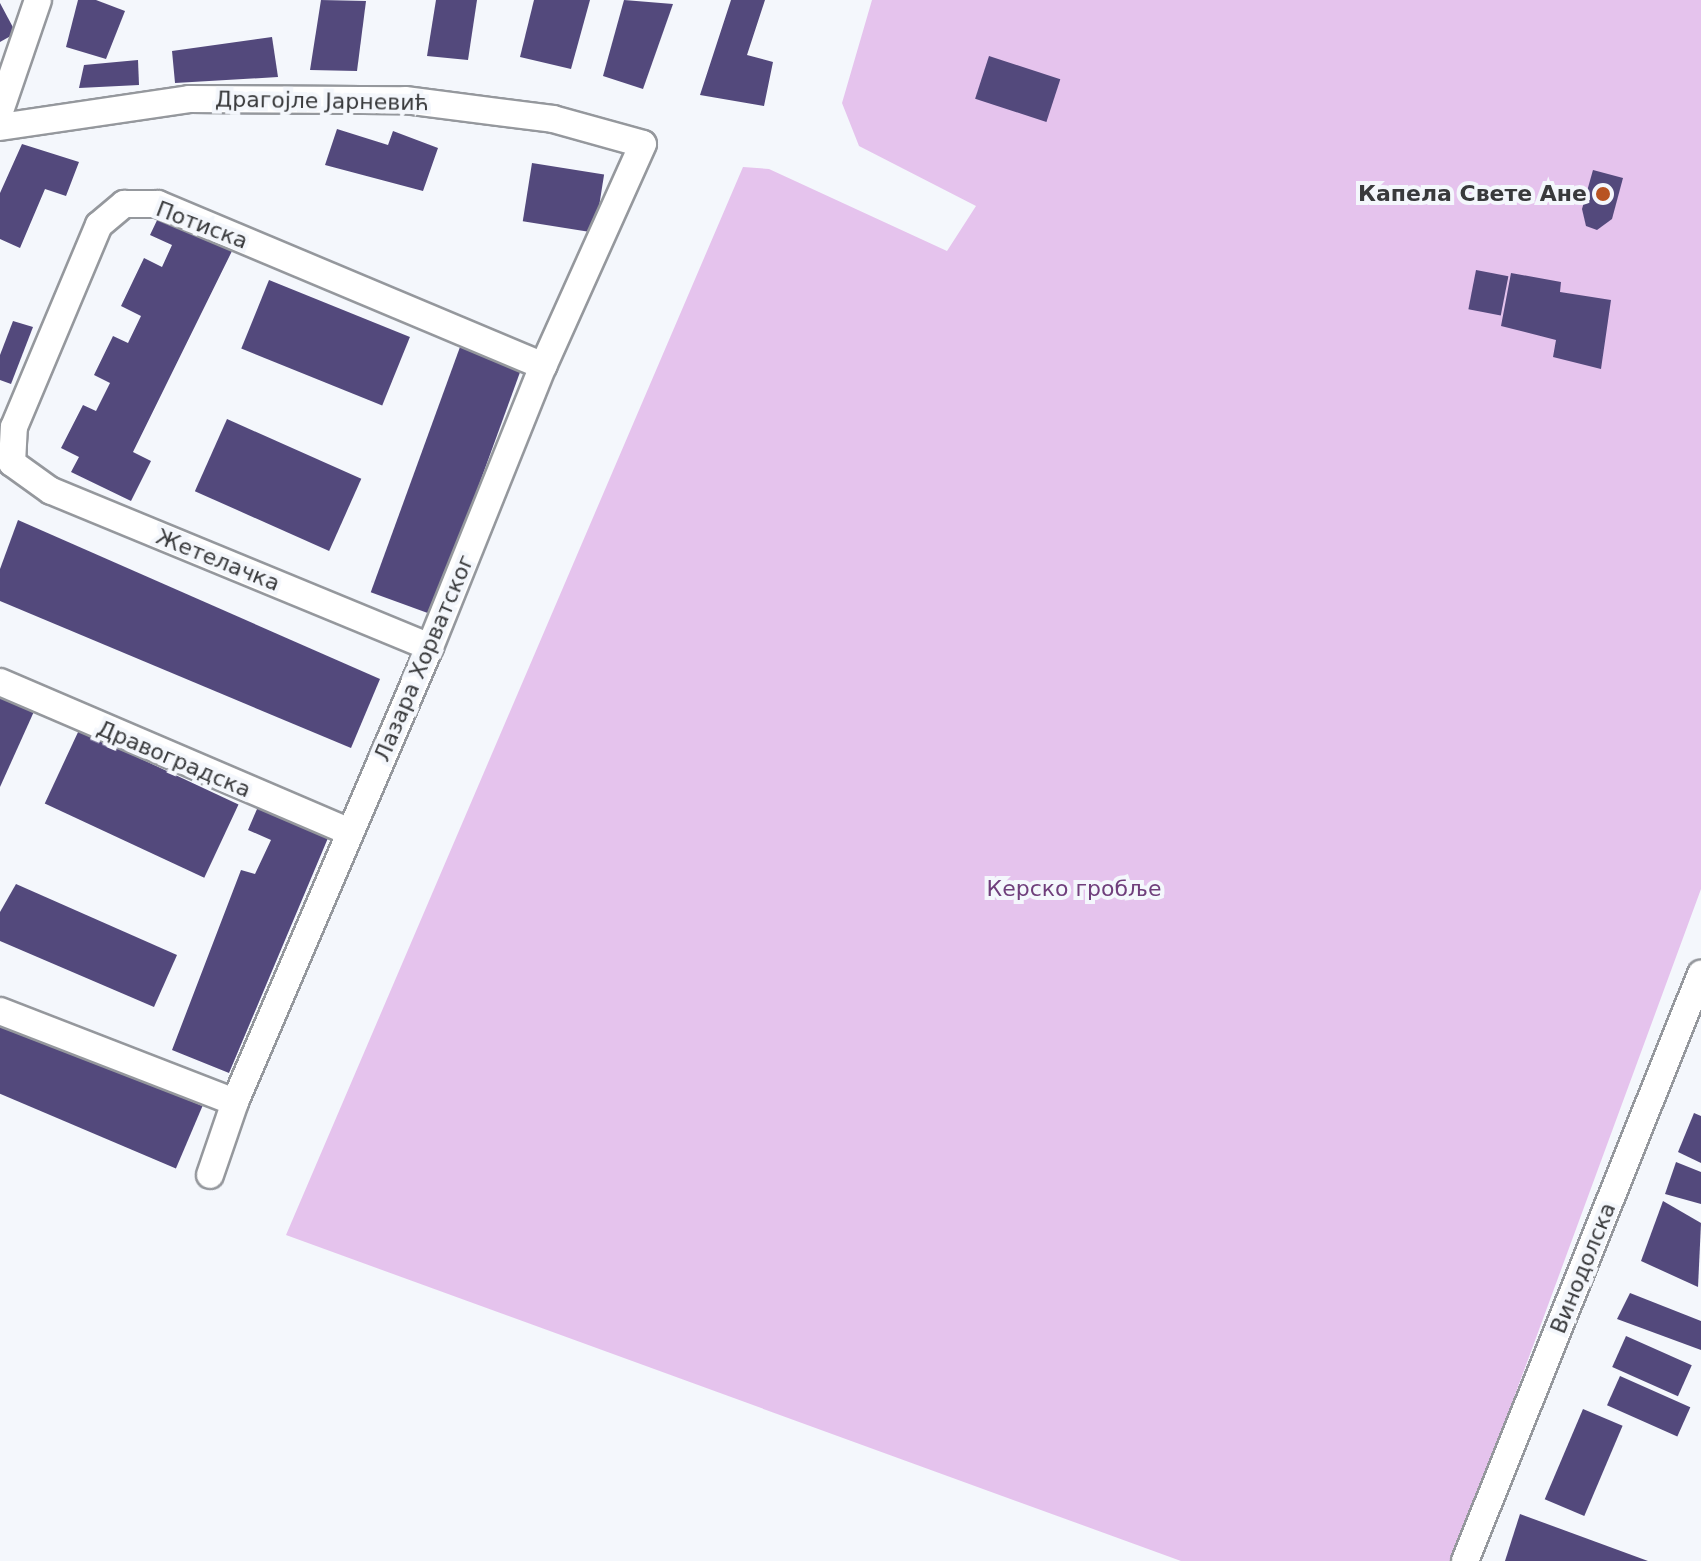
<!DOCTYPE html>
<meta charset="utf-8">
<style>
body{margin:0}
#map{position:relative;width:1701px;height:1561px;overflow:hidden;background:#f4f7fc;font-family:"DejaVu Sans",sans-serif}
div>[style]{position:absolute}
.green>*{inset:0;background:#e5c3ed}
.building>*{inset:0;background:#53497c;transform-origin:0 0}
.roads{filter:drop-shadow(2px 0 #95989d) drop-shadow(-2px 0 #95989d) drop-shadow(0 2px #95989d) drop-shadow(0 -2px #95989d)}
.minor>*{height:26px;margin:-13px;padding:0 13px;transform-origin:13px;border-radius:13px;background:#fff}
.dots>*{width:22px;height:22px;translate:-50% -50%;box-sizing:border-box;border:4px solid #f4f7fc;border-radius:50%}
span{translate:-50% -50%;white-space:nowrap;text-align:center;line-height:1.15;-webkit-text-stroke:8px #f4f7fc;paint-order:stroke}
.street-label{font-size:22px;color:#393a3c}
.poi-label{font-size:22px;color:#393a3c;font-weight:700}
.right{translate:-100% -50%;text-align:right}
.park-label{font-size:22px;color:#6f3e7b}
</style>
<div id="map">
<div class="green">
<div style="clip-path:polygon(872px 0,1701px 0,1701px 889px,1454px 1561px,1181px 1561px,286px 1235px,743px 167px,769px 169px,947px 251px,976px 206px,859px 146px,842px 103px)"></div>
</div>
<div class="building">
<div style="clip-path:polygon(78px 0,96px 0,125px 11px,106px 59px,66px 47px)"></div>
<div style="clip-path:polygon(321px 0,366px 1px,357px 71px,310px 70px)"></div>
<div style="clip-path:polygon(436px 0,477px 0,468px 60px,427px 56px)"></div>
<div style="clip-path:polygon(534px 0,590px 0,571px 69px,520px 57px)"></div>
<div style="clip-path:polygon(624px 0,673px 4px,643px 89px,603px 76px)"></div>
<div style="clip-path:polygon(731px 0,765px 0,747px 55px,773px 62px,764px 106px,700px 95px)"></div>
<div style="clip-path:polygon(0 3px,16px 33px,0 42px)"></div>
<div style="clip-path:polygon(272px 37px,278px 77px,175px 83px,172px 51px)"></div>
<div style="left:989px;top:56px;width:75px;height:45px;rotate:18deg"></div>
<div style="clip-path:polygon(138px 60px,139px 85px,79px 88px,84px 65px)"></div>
<div style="clip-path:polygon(337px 129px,388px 145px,393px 131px,438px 148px,423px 191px,325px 165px)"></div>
<div style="clip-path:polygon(22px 144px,79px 162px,66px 196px,45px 189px,20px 248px,0 239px,0 193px)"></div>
<div style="left:532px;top:163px;width:73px;height:59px;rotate:9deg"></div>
<div style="clip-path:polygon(1593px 170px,1623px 178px,1612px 219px,1597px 230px,1586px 226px,1582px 209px)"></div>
<div style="clip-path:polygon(160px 214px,233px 249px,133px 452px,151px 461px,131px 501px,71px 472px,79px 457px,61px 448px,83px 405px,96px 411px,110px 383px,94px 375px,113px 336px,128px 343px,141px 316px,121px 306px,144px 258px,162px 267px,172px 245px,150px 235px)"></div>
<div style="left:1476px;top:270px;width:33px;height:40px;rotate:11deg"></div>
<div style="clip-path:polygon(1511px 273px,1561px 282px,1560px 292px,1611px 300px,1601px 369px,1553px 357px,1556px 340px,1501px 326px)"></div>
<div style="left:269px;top:280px;width:152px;height:74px;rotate:22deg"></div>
<div style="clip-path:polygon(13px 321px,33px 327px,11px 384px,0 380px,0 355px)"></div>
<div style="left:460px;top:347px;width:65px;height:261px;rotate:20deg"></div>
<div style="left:227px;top:419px;width:147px;height:79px;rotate:24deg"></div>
<div style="clip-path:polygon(18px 520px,380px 679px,351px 748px,0 601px,0 569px)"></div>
<div style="clip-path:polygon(0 691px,36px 707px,0 787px)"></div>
<div style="left:79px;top:730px;width:176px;height:81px;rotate:25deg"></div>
<div style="clip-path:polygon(260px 802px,328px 838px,229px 1073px,172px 1050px,241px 870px,255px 874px,271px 840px,248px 830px)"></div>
<div style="clip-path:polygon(16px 884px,177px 955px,154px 1007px,0 941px,0 912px)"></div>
<div style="left:0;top:1020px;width:220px;height:68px;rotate:23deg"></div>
<div style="clip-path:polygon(1694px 1113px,1701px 1116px,1701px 1163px,1678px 1152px)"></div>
<div style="clip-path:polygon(1676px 1162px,1701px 1172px,1701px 1204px,1665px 1194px)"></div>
<div style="clip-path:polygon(1663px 1201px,1701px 1223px,1698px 1287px,1641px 1261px)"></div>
<div style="clip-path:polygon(1630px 1293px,1701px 1321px,1701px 1350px,1617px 1319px)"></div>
<div style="left:1626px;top:1336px;width:72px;height:34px;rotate:24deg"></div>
<div style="left:1620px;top:1376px;width:77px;height:32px;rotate:24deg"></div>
<div style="left:1583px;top:1409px;width:43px;height:98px;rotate:23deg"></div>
<div style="clip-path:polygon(1520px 1514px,1648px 1561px,1505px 1561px)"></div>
</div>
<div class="roads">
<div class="minor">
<div style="left:0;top:111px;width:117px;rotate:-71.1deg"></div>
<div style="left:0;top:127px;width:191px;rotate:-8.4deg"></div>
<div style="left:189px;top:99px;width:216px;rotate:0.3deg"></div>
<div style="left:405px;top:100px;width:149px;rotate:7.3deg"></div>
<div style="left:553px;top:119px;width:93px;rotate:15.5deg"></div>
<div style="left:643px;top:144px;width:243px;rotate:114.2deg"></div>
<div style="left:543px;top:366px;width:303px;rotate:111.9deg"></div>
<div style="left:430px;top:647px;width:495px;rotate:113.2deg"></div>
<div style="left:235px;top:1102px;width:77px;rotate:108.9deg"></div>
<div style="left:430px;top:647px;width:410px;rotate:-157.6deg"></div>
<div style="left:51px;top:491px;width:48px;rotate:-144.3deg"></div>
<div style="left:12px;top:463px;width:36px;rotate:-87deg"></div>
<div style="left:14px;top:427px;width:219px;rotate:-67.2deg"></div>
<div style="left:99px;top:225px;width:33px;rotate:-40deg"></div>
<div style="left:124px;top:204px;width:34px"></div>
<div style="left:158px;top:204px;width:418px;rotate:22.8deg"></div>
<div style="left:0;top:682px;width:381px;rotate:23.2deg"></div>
<div style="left:0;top:1011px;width:252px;rotate:21.2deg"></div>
<div style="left:1465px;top:1561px;width:633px;rotate:-68.1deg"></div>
</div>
</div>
<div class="dots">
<div style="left:1603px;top:194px;background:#b85322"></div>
</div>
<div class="street-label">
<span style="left:322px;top:101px;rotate:1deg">Драгојле Јарневић</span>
<span style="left:202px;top:225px;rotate:21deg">Потиска</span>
<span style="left:218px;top:560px;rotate:22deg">Жетелачка</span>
<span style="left:424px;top:658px;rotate:-67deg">Лазара Хорватског</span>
<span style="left:174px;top:759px;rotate:23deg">Дравоградска</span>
<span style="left:1583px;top:1268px;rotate:-68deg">Винодолска</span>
</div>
<div class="poi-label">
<span class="right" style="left:1587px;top:194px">Капела Свете Ане</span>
</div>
<div class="park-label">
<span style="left:1074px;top:889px">Керско гробље</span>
</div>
</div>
